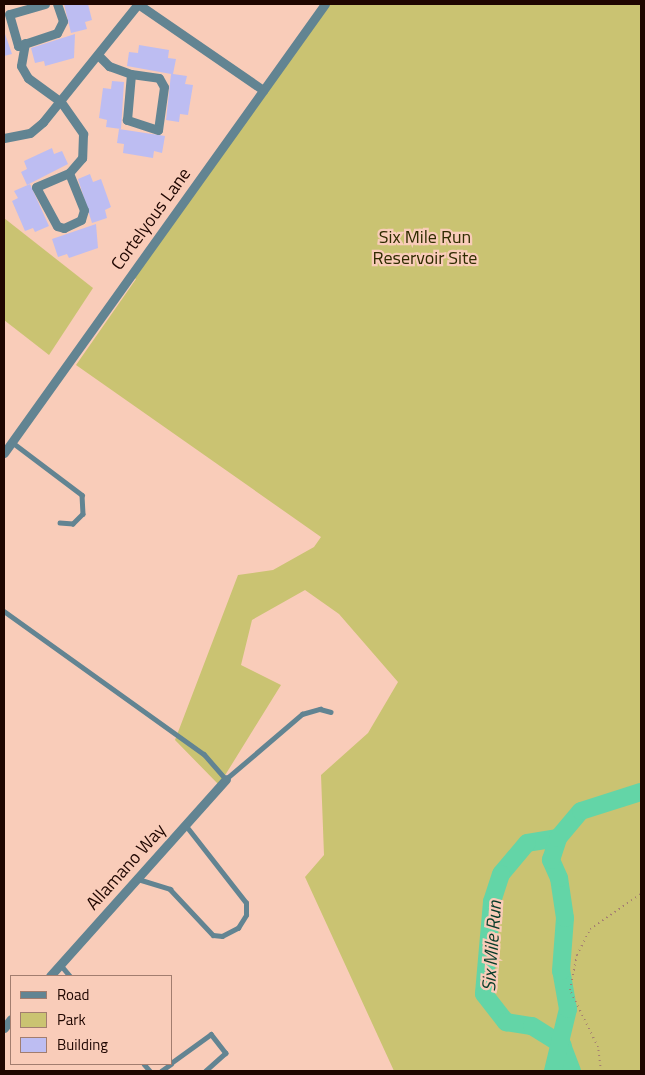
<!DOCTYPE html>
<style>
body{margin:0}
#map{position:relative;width:645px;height:1075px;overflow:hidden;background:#f9ccb9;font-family:"Titillium Web",sans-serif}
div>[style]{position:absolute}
.green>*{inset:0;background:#cac372}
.river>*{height:18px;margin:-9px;padding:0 9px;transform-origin:9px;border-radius:9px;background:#63d5a7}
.building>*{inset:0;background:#bdbdf2}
.path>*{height:2px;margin-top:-1px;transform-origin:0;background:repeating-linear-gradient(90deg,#a58072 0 1px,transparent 0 5px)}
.service>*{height:4.5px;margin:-2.25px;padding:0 2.25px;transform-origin:2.25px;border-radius:2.25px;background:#628492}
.minor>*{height:9px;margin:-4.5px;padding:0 4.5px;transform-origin:4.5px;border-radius:4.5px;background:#628492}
span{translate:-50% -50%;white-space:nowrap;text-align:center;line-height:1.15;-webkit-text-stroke:4.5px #f9ccb9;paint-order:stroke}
.street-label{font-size:18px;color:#1f0600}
.park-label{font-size:18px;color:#2f2b00}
.water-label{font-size:19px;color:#073b29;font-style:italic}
.frame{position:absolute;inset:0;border:5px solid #1f0600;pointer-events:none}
.legend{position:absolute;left:10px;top:975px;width:162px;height:90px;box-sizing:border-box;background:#f9ccb9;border:1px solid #a27d6f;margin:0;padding:6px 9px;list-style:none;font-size:15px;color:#1f0600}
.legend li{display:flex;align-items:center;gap:10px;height:25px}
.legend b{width:25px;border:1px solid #a27d6f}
</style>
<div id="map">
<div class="green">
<div style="clip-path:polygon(327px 4px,641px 4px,641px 1071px,394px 1071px,305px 877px,324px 855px,321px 775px,368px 733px,398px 682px,339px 614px,305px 590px,252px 620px,241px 665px,281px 685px,219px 785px,175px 740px,238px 575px,273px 570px,314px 547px,321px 537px,76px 365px,136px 279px,132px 276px)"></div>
<div style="clip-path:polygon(4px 218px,93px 288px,49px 355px,4px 320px)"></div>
</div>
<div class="river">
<div style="left:558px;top:838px;width:31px;rotate:171deg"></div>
<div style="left:527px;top:843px;width:40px;rotate:130deg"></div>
<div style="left:501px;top:874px;width:29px;rotate:108deg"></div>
<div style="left:492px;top:902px;width:92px;rotate:95deg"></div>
<div style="left:484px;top:994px;width:36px;rotate:52deg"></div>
<div style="left:506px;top:1022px;width:26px;rotate:9deg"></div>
<div style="left:532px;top:1026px;width:36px;rotate:32deg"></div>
<div style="left:562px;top:1045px;width:28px;rotate:69deg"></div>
<div style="left:553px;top:1071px;width:64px;rotate:-76.4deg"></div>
<div style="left:568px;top:1009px;width:39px;rotate:-100deg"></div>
<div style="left:561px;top:971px;width:53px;rotate:-85.7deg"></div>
<div style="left:565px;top:918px;width:40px;rotate:-98.5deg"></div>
<div style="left:559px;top:878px;width:20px;rotate:-114deg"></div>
<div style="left:551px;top:860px;width:23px;rotate:-72deg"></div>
<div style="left:558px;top:838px;width:35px;rotate:-50deg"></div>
<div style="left:581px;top:811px;width:63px;rotate:-17.6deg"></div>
</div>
<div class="building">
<div style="clip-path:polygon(64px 4px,88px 4px,92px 20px,85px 22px,87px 29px,71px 33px)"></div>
<div style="clip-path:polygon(4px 31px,12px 54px,4px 56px)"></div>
<div style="clip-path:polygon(75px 34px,74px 58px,45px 66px,44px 61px,35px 63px,31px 48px)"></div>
<div style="clip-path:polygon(139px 45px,169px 50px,168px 58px,176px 59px,173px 74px,187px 76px,185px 84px,193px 85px,188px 115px,180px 114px,179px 122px,166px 120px,171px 74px,127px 66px,129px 52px,138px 53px)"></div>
<div style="clip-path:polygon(112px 81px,124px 82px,121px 129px,106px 127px,107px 120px,99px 118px,103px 88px,111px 89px)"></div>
<div style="clip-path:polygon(119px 129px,165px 136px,162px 153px,154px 151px,153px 158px,123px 153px,124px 144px,117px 143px)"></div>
<div style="clip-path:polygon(52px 148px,54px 154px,62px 151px,68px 164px,27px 185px,21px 172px,27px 169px,24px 161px)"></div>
<div style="clip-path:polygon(90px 174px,93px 182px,101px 179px,111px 207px,105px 210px,107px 218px,92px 223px,78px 179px)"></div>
<div style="clip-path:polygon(30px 184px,49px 226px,35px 232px,33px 228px,25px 231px,12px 201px,18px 198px,14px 191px)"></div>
<div style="clip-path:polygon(96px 224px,98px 248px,69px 258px,67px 254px,58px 257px,52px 239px)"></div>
</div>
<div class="path">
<div style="left:601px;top:1071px;width:24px;rotate:-97deg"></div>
<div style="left:598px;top:1047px;width:64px;rotate:-116.2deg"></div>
<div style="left:570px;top:990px;width:36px;rotate:-79deg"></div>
<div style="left:577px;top:955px;width:29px;rotate:-63deg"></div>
<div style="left:590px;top:929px;width:62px;rotate:-34.5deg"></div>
</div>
<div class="service">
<div style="left:12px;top:442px;width:88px;rotate:37.1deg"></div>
<div style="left:82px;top:495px;width:19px;rotate:87deg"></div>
<div style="left:83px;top:514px;width:14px;rotate:135deg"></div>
<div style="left:73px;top:524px;width:13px;rotate:-176deg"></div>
<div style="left:4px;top:611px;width:246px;rotate:35.6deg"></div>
<div style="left:204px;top:754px;width:33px;rotate:49deg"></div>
<div style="left:226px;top:779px;width:100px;rotate:-40.5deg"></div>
<div style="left:302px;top:714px;width:19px;rotate:-16deg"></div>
<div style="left:320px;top:709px;width:11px;rotate:15deg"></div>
<div style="left:138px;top:879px;width:34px;rotate:17deg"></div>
<div style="left:170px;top:889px;width:63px;rotate:46.9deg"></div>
<div style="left:213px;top:935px;width:9px;rotate:6deg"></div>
<div style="left:222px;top:936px;width:18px;rotate:-27deg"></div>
<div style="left:238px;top:928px;width:15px;rotate:-58deg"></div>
<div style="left:246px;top:915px;width:12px;rotate:-90deg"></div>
<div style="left:246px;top:903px;width:99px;rotate:-128deg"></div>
<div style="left:60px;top:964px;width:16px;rotate:50deg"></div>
<div style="left:171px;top:1063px;width:49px;rotate:-35.9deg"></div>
<div style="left:211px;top:1034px;width:24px;rotate:52deg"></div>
<div style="left:226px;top:1053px;width:27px;rotate:138deg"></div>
<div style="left:144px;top:1064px;width:9px;rotate:49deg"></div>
<div style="left:161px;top:1071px;width:12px;rotate:-35deg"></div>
</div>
<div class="minor">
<div style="left:45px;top:4px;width:37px;rotate:164deg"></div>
<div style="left:9px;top:14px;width:33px;rotate:74deg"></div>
<div style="left:18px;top:46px;width:41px;rotate:-18.4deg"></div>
<div style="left:57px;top:33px;width:13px;rotate:-63deg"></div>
<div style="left:63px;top:21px;width:18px;rotate:-109deg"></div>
<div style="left:138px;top:4px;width:152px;rotate:34.5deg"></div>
<div style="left:25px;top:43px;width:23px;rotate:100deg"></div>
<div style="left:21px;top:66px;width:14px;rotate:60deg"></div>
<div style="left:28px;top:78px;width:41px;rotate:36deg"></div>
<div style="left:61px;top:102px;width:39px;rotate:55deg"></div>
<div style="left:83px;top:134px;width:24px;rotate:92deg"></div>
<div style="left:82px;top:158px;width:20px;rotate:131deg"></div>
<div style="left:98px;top:55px;width:16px;rotate:45deg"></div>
<div style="left:109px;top:66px;width:23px;rotate:20deg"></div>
<div style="left:131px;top:74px;width:28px;rotate:8deg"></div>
<div style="left:159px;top:78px;width:10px;rotate:61deg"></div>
<div style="left:164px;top:87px;width:43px;rotate:97.9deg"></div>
<div style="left:158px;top:130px;width:33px;rotate:-162deg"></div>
<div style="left:127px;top:120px;width:46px;rotate:-85deg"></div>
<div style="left:4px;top:138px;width:26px;rotate:-11deg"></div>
<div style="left:30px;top:133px;width:17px;rotate:-40deg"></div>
<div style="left:43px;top:122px;width:151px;rotate:-51.2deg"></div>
<div style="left:69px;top:173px;width:40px;rotate:68deg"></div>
<div style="left:84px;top:210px;width:10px;rotate:107deg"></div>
<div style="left:81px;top:220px;width:19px;rotate:155deg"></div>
<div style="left:64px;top:228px;width:7px;rotate:-164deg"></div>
<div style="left:57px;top:226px;width:44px;rotate:-118.3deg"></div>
<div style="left:36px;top:187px;width:36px;rotate:-23deg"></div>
<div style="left:4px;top:453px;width:552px;rotate:-54.44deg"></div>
<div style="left:50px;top:976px;width:264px;rotate:-48.2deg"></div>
<div style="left:4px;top:1028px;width:11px;rotate:-52deg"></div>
</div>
<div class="street-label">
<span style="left:151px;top:219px;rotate:-54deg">Cortelyous Lane</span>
<span style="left:126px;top:867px;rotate:-48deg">Allamano Way</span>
</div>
<div class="park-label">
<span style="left:425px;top:248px">Six Mile Run<br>Reservoir Site</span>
</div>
<div class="water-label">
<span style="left:491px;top:946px;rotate:-86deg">Six Mile Run</span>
</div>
<div class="frame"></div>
<ul class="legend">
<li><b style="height:6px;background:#628492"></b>Road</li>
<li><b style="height:14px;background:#cac372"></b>Park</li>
<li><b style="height:14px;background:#bdbdf2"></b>Building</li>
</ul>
</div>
